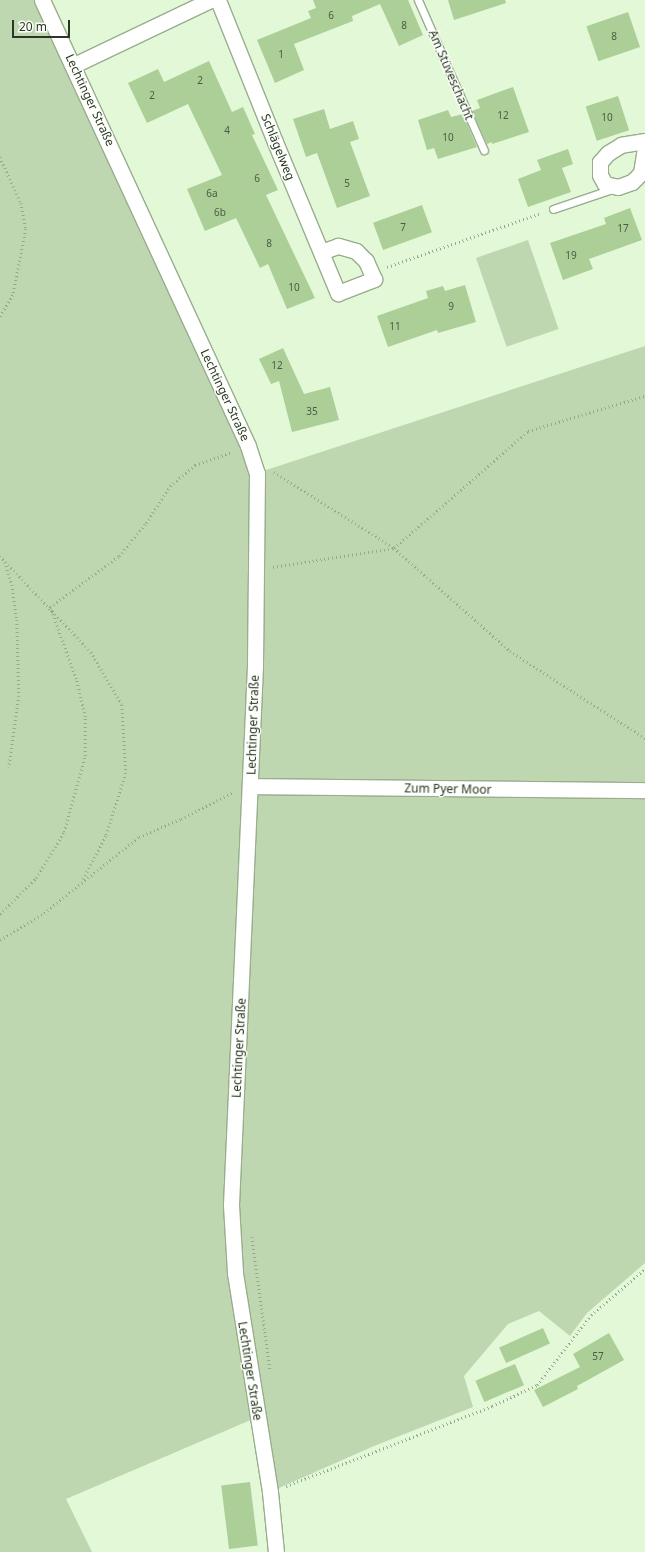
<!DOCTYPE html>
<meta charset="utf-8">
<style>
body{margin:0}
#map{position:relative;width:645px;height:1552px;overflow:hidden;background:#e2f8d7;font-family:"Noto Sans",sans-serif}
div>[style]{position:absolute}
.green>*{inset:0;background:#bed7b1;transform-origin:0 0}
.building>*{inset:0;background:#abcf97;transform-origin:0 0}
.path>*{height:2.5px;margin-top:-1.25px;transform-origin:0;background:repeating-linear-gradient(90deg,#97a88f 0 1px,transparent 0 4px)}
.roads{filter:drop-shadow(1px 0 #99ad8e) drop-shadow(-1px 0 #99ad8e) drop-shadow(0 1px #99ad8e) drop-shadow(0 -1px #99ad8e)}
.lane>*{height:7px;margin:-3.5px;padding:0 3.5px;transform-origin:3.5px;border-radius:3.5px;background:#fff}
.street>*{height:15px;margin:-7.5px;padding:0 7.5px;transform-origin:7.5px;border-radius:7.5px;background:#fff}
span{translate:-50% -50%;white-space:nowrap;text-align:center;line-height:1.15;-webkit-text-stroke:3px #fbfff8;paint-order:stroke}
.number-label{font-size:10px;color:#4c5c44}
.number-label span{-webkit-text-stroke-width:0}
.street-label{font-size:12px;color:#2c3528}
.scale{position:absolute;left:12px;top:20px;width:58px;height:18px;box-sizing:border-box;border:2px solid #2c3528;border-top:0;padding-left:5px;font-size:12px;line-height:14px;white-space:nowrap;color:#2c3528;-webkit-text-stroke:3px #fbfff8;paint-order:stroke}
</style>
<div id="map">
<div class="green">
<div style="clip-path:polygon(0 0,42px 0,257px 473px,645px 346px,645px 1263px,587px 1313px,570px 1336px,539px 1311px,508px 1324px,464px 1376px,473px 1407px,374px 1446px,270px 1492px,258px 1417px,66px 1499px,92px 1552px,0 1552px)"></div>
<div style="left:528px;top:240px;width:94px;height:55px;rotate:71deg"></div>
</div>
<div class="building">
<div style="clip-path:polygon(313px 0,408px 0,423px 35px,399px 46px,380px 4px,352px 16px,353px 21px,294px 44px,304px 70px,275px 83px,257px 40px,311px 18px,308px 11px,316px 8px)"></div>
<div style="clip-path:polygon(448px 0,505px 0,506px 3px,454px 20px)"></div>
<div style="left:628px;top:12px;width:37px;height:44px;rotate:71deg"></div>
<div style="clip-path:polygon(209px 61px,232px 112px,243px 107px,255px 134px,252px 135px,278px 190px,266px 195px,315px 298px,287px 309px,268px 264px,260px 268px,236px 218px,205px 231px,187px 189px,222px 175px,188px 104px,147px 123px,128px 83px,158px 69px,164px 82px)"></div>
<div style="clip-path:polygon(513px 87px,529px 132px,492px 144px,492px 142px,487px 144px,472px 111px,480px 108px,477px 100px)"></div>
<div style="left:618px;top:96px;width:36px;height:34px;rotate:72deg"></div>
<div style="clip-path:polygon(324px 109px,330px 129px,353px 121px,359px 139px,350px 142px,370px 196px,337px 208px,317px 153px,306px 157px,293px 119px)"></div>
<div style="clip-path:polygon(448px 110px,451px 117px,463px 114px,477px 147px,438px 159px,434px 148px,427px 150px,418px 120px)"></div>
<div style="clip-path:polygon(568px 149px,573px 164px,562px 168px,571px 192px,528px 207px,518px 179px,541px 170px,537px 160px)"></div>
<div style="left:422px;top:205px;width:29px;height:52px;rotate:70deg"></div>
<div style="clip-path:polygon(630px 208px,642px 240px,589px 259px,593px 269px,563px 280px,550px 243px,606px 224px,604px 218px)"></div>
<div style="clip-path:polygon(465px 285px,476px 322px,438px 333px,437px 330px,388px 347px,377px 316px,428px 298px,426px 291px,443px 286px,445px 291px)"></div>
<div style="clip-path:polygon(283px 348px,304px 394px,330px 387px,339px 420px,292px 432px,279px 381px,271px 384px,259px 359px)"></div>
<div style="left:543px;top:1328px;width:17px;height:48px;rotate:66deg"></div>
<div style="clip-path:polygon(609px 1333px,624px 1360px,577px 1386px,578px 1389px,543px 1407px,534px 1390px,580px 1367px,573px 1354px)"></div>
<div style="left:515px;top:1364px;width:23px;height:43px;rotate:67deg"></div>
<div style="left:250px;top:1482px;width:64px;height:29px;rotate:83deg"></div>
</div>
<div class="path">
<div style="left:0;top:157px;width:51px;rotate:65.5deg"></div>
<div style="left:21px;top:203px;width:26px;rotate:79deg"></div>
<div style="left:26px;top:229px;width:67px;rotate:101.1deg"></div>
<div style="left:13px;top:295px;width:26px;rotate:121deg"></div>
<div style="left:387px;top:267px;width:163px;rotate:-19.3deg"></div>
<div style="left:274px;top:472px;width:142px;rotate:32.3deg"></div>
<div style="left:394px;top:548px;width:155px;rotate:41.6deg"></div>
<div style="left:510px;top:651px;width:161px;rotate:32.8deg"></div>
<div style="left:0;top:556px;width:132px;rotate:46.5deg"></div>
<div style="left:91px;top:652px;width:61px;rotate:59.7deg"></div>
<div style="left:122px;top:705px;width:68px;rotate:86.6deg"></div>
<div style="left:126px;top:773px;width:66px;rotate:107.6deg"></div>
<div style="left:106px;top:836px;width:50px;rotate:117.6deg"></div>
<div style="left:5px;top:562px;width:24px;rotate:73deg"></div>
<div style="left:12px;top:585px;width:35px;rotate:82deg"></div>
<div style="left:17px;top:620px;width:76px;rotate:88.5deg"></div>
<div style="left:19px;top:696px;width:72px;rotate:98deg"></div>
<div style="left:273px;top:567px;width:122px;rotate:-8.9deg"></div>
<div style="left:394px;top:548px;width:178px;rotate:-41.1deg"></div>
<div style="left:528px;top:431px;width:122px;rotate:-16.7deg"></div>
<div style="left:0;top:914px;width:51px;rotate:-45deg"></div>
<div style="left:36px;top:878px;width:54px;rotate:-58.7deg"></div>
<div style="left:64px;top:832px;width:79px;rotate:-74.6deg"></div>
<div style="left:85px;top:756px;width:39px;rotate:-90deg"></div>
<div style="left:85px;top:717px;width:39px;rotate:-103deg"></div>
<div style="left:76px;top:679px;width:77px;rotate:-109.9deg"></div>
<div style="left:50px;top:607px;width:86px;rotate:-36.5deg"></div>
<div style="left:119px;top:556px;width:43px;rotate:-50.7deg"></div>
<div style="left:146px;top:523px;width:44px;rotate:-57deg"></div>
<div style="left:170px;top:486px;width:33px;rotate:-40deg"></div>
<div style="left:195px;top:465px;width:40px;rotate:-18.9deg"></div>
<div style="left:0;top:940px;width:52px;rotate:-31.5deg"></div>
<div style="left:44px;top:913px;width:122px;rotate:-38.7deg"></div>
<div style="left:139px;top:837px;width:46px;rotate:-23.2deg"></div>
<div style="left:181px;top:819px;width:59px;rotate:-27.4deg"></div>
<div style="left:252px;top:1237px;width:133px;rotate:82.2deg"></div>
<div style="left:286px;top:1486px;width:221px;rotate:-21.2deg"></div>
<div style="left:492px;top:1406px;width:50px;rotate:-25deg"></div>
<div style="left:537px;top:1385px;width:88px;rotate:-52.4deg"></div>
<div style="left:591px;top:1315px;width:71px;rotate:-40.4deg"></div>
</div>
<div class="roads">
<div class="lane">
<div style="left:418px;top:0;width:164px;rotate:66.3deg"></div>
<div style="left:553px;top:209px;width:62px;rotate:-18.7deg"></div>
</div>
<div class="street">
<div style="left:42px;top:0;width:491px;rotate:65.2deg"></div>
<div style="left:248px;top:446px;width:28px;rotate:72deg"></div>
<div style="left:257px;top:473px;width:193px;rotate:90.6deg"></div>
<div style="left:255px;top:666px;width:540px;rotate:92.55deg"></div>
<div style="left:231px;top:1205px;width:68px;rotate:86.6deg"></div>
<div style="left:235px;top:1273px;width:222px;rotate:80.9deg"></div>
<div style="left:270px;top:1492px;width:60px;rotate:84.3deg"></div>
<div style="left:218px;top:0;width:153px;rotate:68.1deg"></div>
<div style="left:275px;top:142px;width:164px;rotate:67.4deg"></div>
<div style="left:338px;top:293px;width:39px;rotate:-21deg"></div>
<div style="left:374px;top:279px;width:20px;rotate:-114deg"></div>
<div style="left:366px;top:261px;width:14px;rotate:-135deg"></div>
<div style="left:356px;top:251px;width:19px;rotate:-164deg"></div>
<div style="left:338px;top:246px;width:18px;rotate:161deg"></div>
<div style="left:74px;top:65px;width:151px;rotate:-25.5deg"></div>
<div style="left:645px;top:141px;width:24px;rotate:171deg"></div>
<div style="left:621px;top:145px;width:15px;rotate:148deg"></div>
<div style="left:608px;top:153px;width:12px;rotate:132deg"></div>
<div style="left:600px;top:162px;width:13px;rotate:90deg"></div>
<div style="left:600px;top:175px;width:10px;rotate:61deg"></div>
<div style="left:605px;top:184px;width:13px;rotate:13deg"></div>
<div style="left:618px;top:187px;width:15px;rotate:-20deg"></div>
<div style="left:632px;top:182px;width:13px;rotate:-45deg"></div>
<div style="left:641px;top:173px;width:25px;rotate:-81deg"></div>
<div style="left:250px;top:786px;width:395px;rotate:0.6deg"></div>
</div>
</div>
<div class="number-label">
<span style="left:331px;top:16px">6</span>
<span style="left:404px;top:26px">8</span>
<span style="left:614px;top:37px">8</span>
<span style="left:281px;top:55px">1</span>
<span style="left:200px;top:81px">2</span>
<span style="left:152px;top:96px">2</span>
<span style="left:503px;top:116px">12</span>
<span style="left:607px;top:118px">10</span>
<span style="left:227px;top:131px">4</span>
<span style="left:448px;top:138px">10</span>
<span style="left:257px;top:179px">6</span>
<span style="left:347px;top:184px">5</span>
<span style="left:212px;top:194px">6a</span>
<span style="left:220px;top:213px">6b</span>
<span style="left:403px;top:228px">7</span>
<span style="left:623px;top:229px">17</span>
<span style="left:269px;top:244px">8</span>
<span style="left:571px;top:256px">19</span>
<span style="left:294px;top:288px">10</span>
<span style="left:451px;top:307px">9</span>
<span style="left:395px;top:327px">11</span>
<span style="left:277px;top:366px">12</span>
<span style="left:312px;top:412px">35</span>
<span style="left:598px;top:1357px">57</span>
</div>
<div class="street-label">
<span style="left:451px;top:75px;rotate:67deg">Am Stüveschacht</span>
<span style="left:90px;top:100px;rotate:65deg">Lechtinger Straße</span>
<span style="left:278px;top:147px;rotate:68deg">Schlägelweg</span>
<span style="left:225px;top:395px;rotate:65deg">Lechtinger Straße</span>
<span style="left:253px;top:725px;rotate:-88deg">Lechtinger Straße</span>
<span style="left:448px;top:789px;rotate:1deg">Zum Pyer Moor</span>
<span style="left:239px;top:1048px;rotate:-87deg">Lechtinger Straße</span>
<span style="left:250px;top:1371px;rotate:81deg">Lechtinger Straße</span>
</div>
<div class="scale">20 m</div>
</div>
